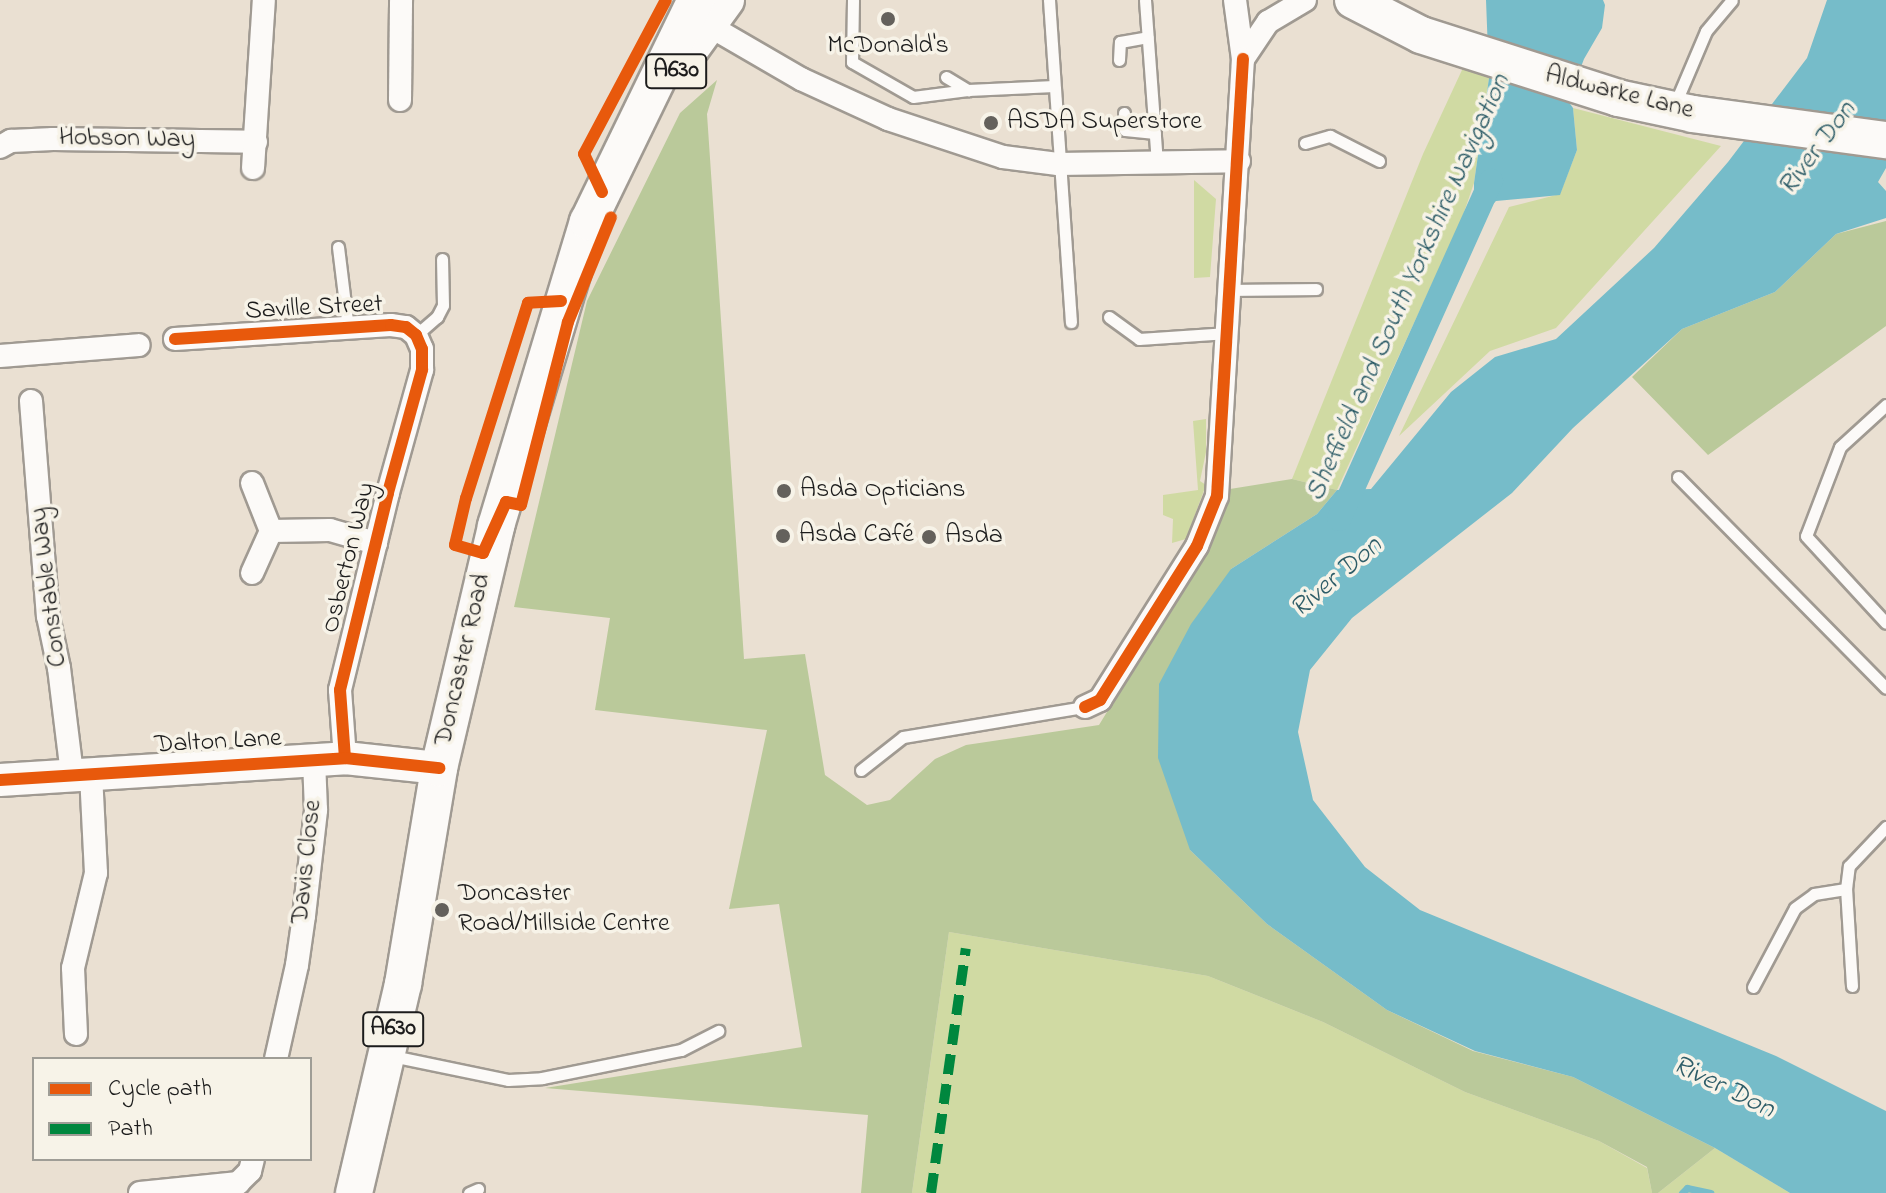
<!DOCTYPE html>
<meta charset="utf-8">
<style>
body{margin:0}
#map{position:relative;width:1886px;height:1193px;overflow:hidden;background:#eae0d2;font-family:"Indie Flower",sans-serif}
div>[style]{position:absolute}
.green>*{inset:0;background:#d0daa3}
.forest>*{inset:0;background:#bac99a}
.water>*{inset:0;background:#76bcc9}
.stream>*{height:7px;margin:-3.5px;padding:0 3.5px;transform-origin:3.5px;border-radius:3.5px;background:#76bcc9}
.canal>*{height:24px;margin:-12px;padding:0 12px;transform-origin:12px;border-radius:12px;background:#76bcc9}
.roads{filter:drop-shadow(2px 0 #a09a92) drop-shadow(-2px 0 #a09a92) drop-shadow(0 2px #a09a92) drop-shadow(0 -2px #a09a92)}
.lane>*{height:11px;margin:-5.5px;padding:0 5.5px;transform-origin:5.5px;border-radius:5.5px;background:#fcfaf8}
.street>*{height:22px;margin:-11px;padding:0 11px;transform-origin:11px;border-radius:11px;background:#fcfaf8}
.secondary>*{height:32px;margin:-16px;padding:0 16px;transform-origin:16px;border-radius:16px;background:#fcfaf8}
.primary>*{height:36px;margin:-18px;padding:0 18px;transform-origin:18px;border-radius:18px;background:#fcfaf8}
.quiet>*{height:10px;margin-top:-5px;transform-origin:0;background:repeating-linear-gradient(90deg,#00873e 0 20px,transparent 0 30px)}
.cycleway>*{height:12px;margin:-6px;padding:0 6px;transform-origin:6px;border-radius:6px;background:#e8590c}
.dots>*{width:22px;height:22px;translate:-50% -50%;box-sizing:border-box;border:4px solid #f7f3e8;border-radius:50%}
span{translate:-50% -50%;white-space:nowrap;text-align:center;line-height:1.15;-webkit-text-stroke:7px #f7f3e8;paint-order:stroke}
.shield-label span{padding:2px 6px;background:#f7f3e8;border:2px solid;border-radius:6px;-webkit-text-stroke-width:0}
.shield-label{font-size:24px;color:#1c1c1c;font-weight:700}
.poi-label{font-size:26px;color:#1c1c1c}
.left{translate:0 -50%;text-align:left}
.street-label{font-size:26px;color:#1c1c1c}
.water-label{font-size:28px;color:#2e5d68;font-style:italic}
.legend{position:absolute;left:32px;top:1057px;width:280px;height:104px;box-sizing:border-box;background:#f7f3e8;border:2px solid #9f9d96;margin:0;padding:10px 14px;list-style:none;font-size:24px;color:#1c1c1c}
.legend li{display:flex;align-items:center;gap:16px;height:40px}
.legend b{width:40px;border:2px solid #9f9d96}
</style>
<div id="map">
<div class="green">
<div style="clip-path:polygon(1468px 57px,1489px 78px,1474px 183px,1461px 221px,1337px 490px,1292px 479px,1423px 154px)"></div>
<div style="clip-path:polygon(1573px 108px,1721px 146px,1556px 328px,1490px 351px,1399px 436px,1509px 207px,1560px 194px,1577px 150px)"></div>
<div style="clip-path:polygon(1194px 180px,1216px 199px,1210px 277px,1194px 278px)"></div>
<div style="clip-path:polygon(1206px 419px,1206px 452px,1200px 481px,1206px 485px,1186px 539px,1172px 543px,1173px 519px,1163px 515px,1163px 495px,1198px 490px,1193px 421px)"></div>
<div style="clip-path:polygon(949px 932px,1208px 976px,1323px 1022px,1465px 1092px,1599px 1141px,1647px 1168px,1652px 1193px,912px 1193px)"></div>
<div style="clip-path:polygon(1715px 1148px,1790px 1193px,1658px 1193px)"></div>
</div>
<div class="forest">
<div style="clip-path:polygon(717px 80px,707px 114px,744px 659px,805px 654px,825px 775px,867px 805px,890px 800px,935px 759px,966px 745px,1099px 725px,1209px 545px,1230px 489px,1292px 479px,1337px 490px,1317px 514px,1231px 569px,1190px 850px,1267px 924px,1387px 1010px,1473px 1051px,1573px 1077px,1715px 1148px,1658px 1193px,1652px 1193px,1647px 1167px,1599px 1141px,1465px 1092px,1323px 1022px,1208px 976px,949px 932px,912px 1193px,861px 1193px,868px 1115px,545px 1088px,802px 1047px,779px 904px,729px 909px,767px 730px,595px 710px,610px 618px,514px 607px,587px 301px,680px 113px)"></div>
<div style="clip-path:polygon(1886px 221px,1886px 326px,1708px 455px,1632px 377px,1682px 329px,1775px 292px,1836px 234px)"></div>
</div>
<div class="water">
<div style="clip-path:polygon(1486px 0,1603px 0,1605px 5px,1602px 28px,1584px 59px,1568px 101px,1573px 108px,1577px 150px,1560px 195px,1496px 201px,1485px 212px,1474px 207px,1474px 183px,1489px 78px)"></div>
<div style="clip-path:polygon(1827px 0,1886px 0,1886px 168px,1878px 182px,1886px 191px,1886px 218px,1836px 234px,1775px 292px,1682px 329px,1573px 428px,1512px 493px,1352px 618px,1310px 670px,1298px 732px,1313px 800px,1365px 867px,1420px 910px,1776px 1056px,1886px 1111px,1886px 1193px,1790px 1193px,1715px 1148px,1573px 1077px,1475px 1051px,1387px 1010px,1267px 924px,1190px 850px,1158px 758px,1159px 684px,1191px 624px,1231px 569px,1317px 514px,1337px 490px,1371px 489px,1451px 392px,1495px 357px,1556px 339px,1654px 248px,1728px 162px,1807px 58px)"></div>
</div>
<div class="stream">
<div style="left:1682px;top:1193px;width:7px;rotate:-45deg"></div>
<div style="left:1687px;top:1188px;width:24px;rotate:12deg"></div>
</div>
<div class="canal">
<div style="left:1339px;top:519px;width:371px;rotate:-65.8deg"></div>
</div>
<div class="roads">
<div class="lane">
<div style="left:853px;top:0;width:62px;rotate:90.9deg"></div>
<div style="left:852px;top:62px;width:70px;rotate:29.8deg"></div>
<div style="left:913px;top:97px;width:55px;rotate:-7.3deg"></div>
<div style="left:1049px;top:0;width:323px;rotate:86.1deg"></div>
<div style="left:1145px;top:0;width:163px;rotate:85.8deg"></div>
<div style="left:1119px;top:60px;width:18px;rotate:-87deg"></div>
<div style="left:1120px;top:42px;width:28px;rotate:-10deg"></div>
<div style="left:946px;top:77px;width:26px;rotate:31deg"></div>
<div style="left:968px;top:90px;width:86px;rotate:-2.7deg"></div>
<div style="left:1675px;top:104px;width:79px;rotate:-67deg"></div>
<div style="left:1706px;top:31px;width:40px;rotate:-50deg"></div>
<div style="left:1124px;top:113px;width:17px;rotate:87deg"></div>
<div style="left:1125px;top:130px;width:30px;rotate:6deg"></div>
<div style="left:1305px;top:143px;width:26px;rotate:-16deg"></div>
<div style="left:1330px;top:136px;width:55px;rotate:27deg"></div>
<div style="left:338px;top:247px;width:82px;rotate:83deg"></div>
<div style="left:1231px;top:290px;width:85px;rotate:-0.7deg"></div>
<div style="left:1109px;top:317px;width:37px;rotate:36deg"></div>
<div style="left:1139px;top:339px;width:89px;rotate:-3.9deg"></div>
<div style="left:416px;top:335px;width:28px;rotate:-41deg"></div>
<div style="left:437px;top:317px;width:13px;rotate:-63deg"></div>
<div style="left:443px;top:305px;width:46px;rotate:-91.2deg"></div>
<div style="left:1886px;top:405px;width:62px;rotate:137.6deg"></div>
<div style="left:1840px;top:447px;width:95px;rotate:110.9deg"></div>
<div style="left:1806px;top:536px;width:118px;rotate:47.4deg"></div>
<div style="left:1678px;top:477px;width:296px;rotate:45.4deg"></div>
<div style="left:861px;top:770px;width:53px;rotate:-38.2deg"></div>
<div style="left:903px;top:737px;width:184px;rotate:-9.4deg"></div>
<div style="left:1852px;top:986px;width:97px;rotate:-93.5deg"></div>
<div style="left:1846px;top:889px;width:23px;rotate:-83deg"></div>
<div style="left:1849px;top:866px;width:54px;rotate:-46.5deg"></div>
<div style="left:1753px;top:987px;width:89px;rotate:-62deg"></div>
<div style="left:1795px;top:908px;width:24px;rotate:-36deg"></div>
<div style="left:1814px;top:894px;width:32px;rotate:-9deg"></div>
<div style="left:392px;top:1056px;width:118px;rotate:11.7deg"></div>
<div style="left:508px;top:1080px;width:34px;rotate:-3deg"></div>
<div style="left:542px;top:1078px;width:142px;rotate:-11.4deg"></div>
<div style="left:681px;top:1050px;width:42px;rotate:-27.2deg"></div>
<div style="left:469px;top:1193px;width:10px;rotate:-24deg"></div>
</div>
<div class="street">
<div style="left:1235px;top:0;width:60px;rotate:82.3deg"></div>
<div style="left:1243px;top:59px;width:45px;rotate:-56deg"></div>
<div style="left:1268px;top:22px;width:43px;rotate:-30.7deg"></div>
<div style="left:708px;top:25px;width:108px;rotate:30.1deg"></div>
<div style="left:801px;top:79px;width:96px;rotate:24.7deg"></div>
<div style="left:888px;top:119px;width:121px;rotate:18.3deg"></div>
<div style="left:1003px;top:157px;width:55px;rotate:7.3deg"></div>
<div style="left:1058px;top:164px;width:181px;rotate:-0.9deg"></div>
<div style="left:400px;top:100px;width:100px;rotate:-89.4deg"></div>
<div style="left:0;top:147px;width:13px;rotate:-29deg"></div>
<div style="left:11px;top:141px;width:42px;rotate:-2.7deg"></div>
<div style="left:53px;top:139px;width:203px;rotate:0.8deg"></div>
<div style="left:253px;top:168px;width:168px;rotate:-86.3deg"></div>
<div style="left:175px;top:339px;width:216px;rotate:-3.7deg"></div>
<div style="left:391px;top:325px;width:15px;rotate:8deg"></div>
<div style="left:406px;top:327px;width:13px;rotate:39deg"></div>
<div style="left:416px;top:335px;width:15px;rotate:67deg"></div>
<div style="left:422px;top:349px;width:21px;rotate:90deg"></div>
<div style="left:422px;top:370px;width:128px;rotate:105.5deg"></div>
<div style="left:388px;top:493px;width:203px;rotate:103.7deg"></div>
<div style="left:340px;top:690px;width:68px;rotate:85.8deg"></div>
<div style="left:0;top:356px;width:139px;rotate:-4.5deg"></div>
<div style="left:31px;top:401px;width:216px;rotate:85.5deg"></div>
<div style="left:48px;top:616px;width:53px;rotate:78.1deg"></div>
<div style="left:59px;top:668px;width:107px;rotate:83deg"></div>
<div style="left:252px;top:483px;width:52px;rotate:68.4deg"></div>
<div style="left:271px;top:531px;width:46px;rotate:114.3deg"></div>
<div style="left:271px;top:531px;width:59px;rotate:-1deg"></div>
<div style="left:330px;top:530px;width:48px;rotate:15.8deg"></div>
<div style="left:1085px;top:707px;width:17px;rotate:-25deg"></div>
<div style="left:1100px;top:700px;width:182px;rotate:-57.8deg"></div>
<div style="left:1197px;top:546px;width:54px;rotate:-68.2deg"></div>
<div style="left:1217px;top:496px;width:438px;rotate:-86.6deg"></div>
<div style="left:76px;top:1034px;width:66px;rotate:-92.6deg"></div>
<div style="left:73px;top:968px;width:98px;rotate:-76.4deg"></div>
<div style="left:96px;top:873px;width:100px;rotate:-92.9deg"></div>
<div style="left:276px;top:1059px;width:96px;rotate:-77.4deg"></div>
<div style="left:297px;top:965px;width:49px;rotate:-81.9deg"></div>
<div style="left:304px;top:916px;width:107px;rotate:-83.5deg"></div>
<div style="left:316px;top:810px;width:50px;rotate:-92.3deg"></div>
<div style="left:140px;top:1193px;width:99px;rotate:-5.8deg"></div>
<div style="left:238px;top:1183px;width:17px;rotate:-45deg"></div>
<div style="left:250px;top:1171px;width:12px;rotate:-76deg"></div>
</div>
<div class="secondary">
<div style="left:0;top:780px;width:346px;rotate:-3.6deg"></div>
<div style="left:345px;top:758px;width:95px;rotate:6.1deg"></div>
</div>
<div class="primary">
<div style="left:1353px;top:0;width:76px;rotate:27.2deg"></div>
<div style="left:1421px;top:35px;width:207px;rotate:17.7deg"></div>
<div style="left:1618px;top:98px;width:77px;rotate:12deg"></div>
<div style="left:1693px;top:114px;width:195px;rotate:7.7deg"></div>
<div style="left:692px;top:47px;width:58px;rotate:-54.1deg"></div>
<div style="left:354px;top:1193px;width:215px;rotate:-76.8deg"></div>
<div style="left:403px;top:984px;width:219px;rotate:-80.5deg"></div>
<div style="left:439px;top:768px;width:249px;rotate:-76.7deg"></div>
<div style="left:496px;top:526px;width:318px;rotate:-73.2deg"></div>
<div style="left:588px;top:222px;width:247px;rotate:-64.1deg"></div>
</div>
</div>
<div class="quiet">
<div style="left:931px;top:1193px;width:247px;rotate:-81.9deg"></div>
</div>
<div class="cycleway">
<div style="left:602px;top:192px;width:42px;rotate:-115.3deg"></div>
<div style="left:584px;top:154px;width:174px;rotate:-62deg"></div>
<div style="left:561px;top:301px;width:33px;rotate:177deg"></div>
<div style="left:528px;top:303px;width:205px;rotate:107.6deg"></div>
<div style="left:466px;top:498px;width:48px;rotate:103.2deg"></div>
<div style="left:455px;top:545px;width:29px;rotate:16deg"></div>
<div style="left:483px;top:553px;width:56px;rotate:-65.7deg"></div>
<div style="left:506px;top:502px;width:15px;rotate:11deg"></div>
<div style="left:521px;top:505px;width:189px;rotate:-75.6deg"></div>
<div style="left:568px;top:322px;width:113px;rotate:-67.7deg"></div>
<div style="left:175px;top:339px;width:216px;rotate:-3.7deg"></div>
<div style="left:391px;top:325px;width:15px;rotate:8deg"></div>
<div style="left:406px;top:327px;width:13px;rotate:39deg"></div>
<div style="left:416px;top:335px;width:15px;rotate:67deg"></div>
<div style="left:422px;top:349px;width:21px;rotate:90deg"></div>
<div style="left:422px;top:370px;width:128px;rotate:105.5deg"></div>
<div style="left:388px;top:493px;width:203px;rotate:103.7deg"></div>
<div style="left:340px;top:690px;width:68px;rotate:85.8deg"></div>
<div style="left:1085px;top:707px;width:17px;rotate:-25deg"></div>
<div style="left:1100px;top:700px;width:182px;rotate:-57.8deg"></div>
<div style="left:1197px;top:546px;width:54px;rotate:-68.2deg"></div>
<div style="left:1217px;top:496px;width:438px;rotate:-86.6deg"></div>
<div style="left:0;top:780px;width:346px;rotate:-3.6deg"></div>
<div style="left:345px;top:758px;width:95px;rotate:6.1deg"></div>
</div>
<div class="dots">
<div style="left:888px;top:19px;background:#64615c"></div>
<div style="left:991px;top:123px;background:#64615c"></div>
<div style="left:784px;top:491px;background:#64615c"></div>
<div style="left:783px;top:536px;background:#64615c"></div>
<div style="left:929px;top:537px;background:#64615c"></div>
<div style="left:442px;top:910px;background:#64615c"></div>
</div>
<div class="shield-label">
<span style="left:676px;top:71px">A630</span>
<span style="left:393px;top:1029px">A630</span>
</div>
<div class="poi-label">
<span style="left:888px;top:47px">McDonald's</span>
<span class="left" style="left:1007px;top:123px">ASDA Superstore</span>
<span class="left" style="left:800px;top:491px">Asda Opticians</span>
<span class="left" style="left:799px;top:536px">Asda Café</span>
<span class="left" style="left:945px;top:537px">Asda</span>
<span class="left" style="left:458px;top:910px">Doncaster<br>Road/Millside Centre</span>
</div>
<div class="street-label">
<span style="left:1619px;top:94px;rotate:14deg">Aldwarke Lane</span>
<span style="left:127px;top:140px;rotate:1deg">Hobson Way</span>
<span style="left:314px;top:309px;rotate:-3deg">Saville Street</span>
<span style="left:350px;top:558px;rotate:-76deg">Osberton Way</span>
<span style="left:50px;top:587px;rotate:-97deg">Constable Way</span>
<span style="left:464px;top:660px;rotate:-77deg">Doncaster Road</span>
<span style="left:218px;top:743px;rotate:-3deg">Dalton Lane</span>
<span style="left:308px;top:862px;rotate:-84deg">Davis Close</span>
</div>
<div class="water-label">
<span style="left:1818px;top:149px;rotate:-53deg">River Don</span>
<span style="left:1409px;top:288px;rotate:-66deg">Sheffield and South Yorkshire Navigation</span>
<span style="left:1337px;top:578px;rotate:-40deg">River Don</span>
<span style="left:1723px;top:1088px;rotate:26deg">River Don</span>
</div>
<ul class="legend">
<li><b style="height:10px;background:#e8590c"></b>Cycle path</li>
<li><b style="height:10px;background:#00873e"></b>Path</li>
</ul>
</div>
